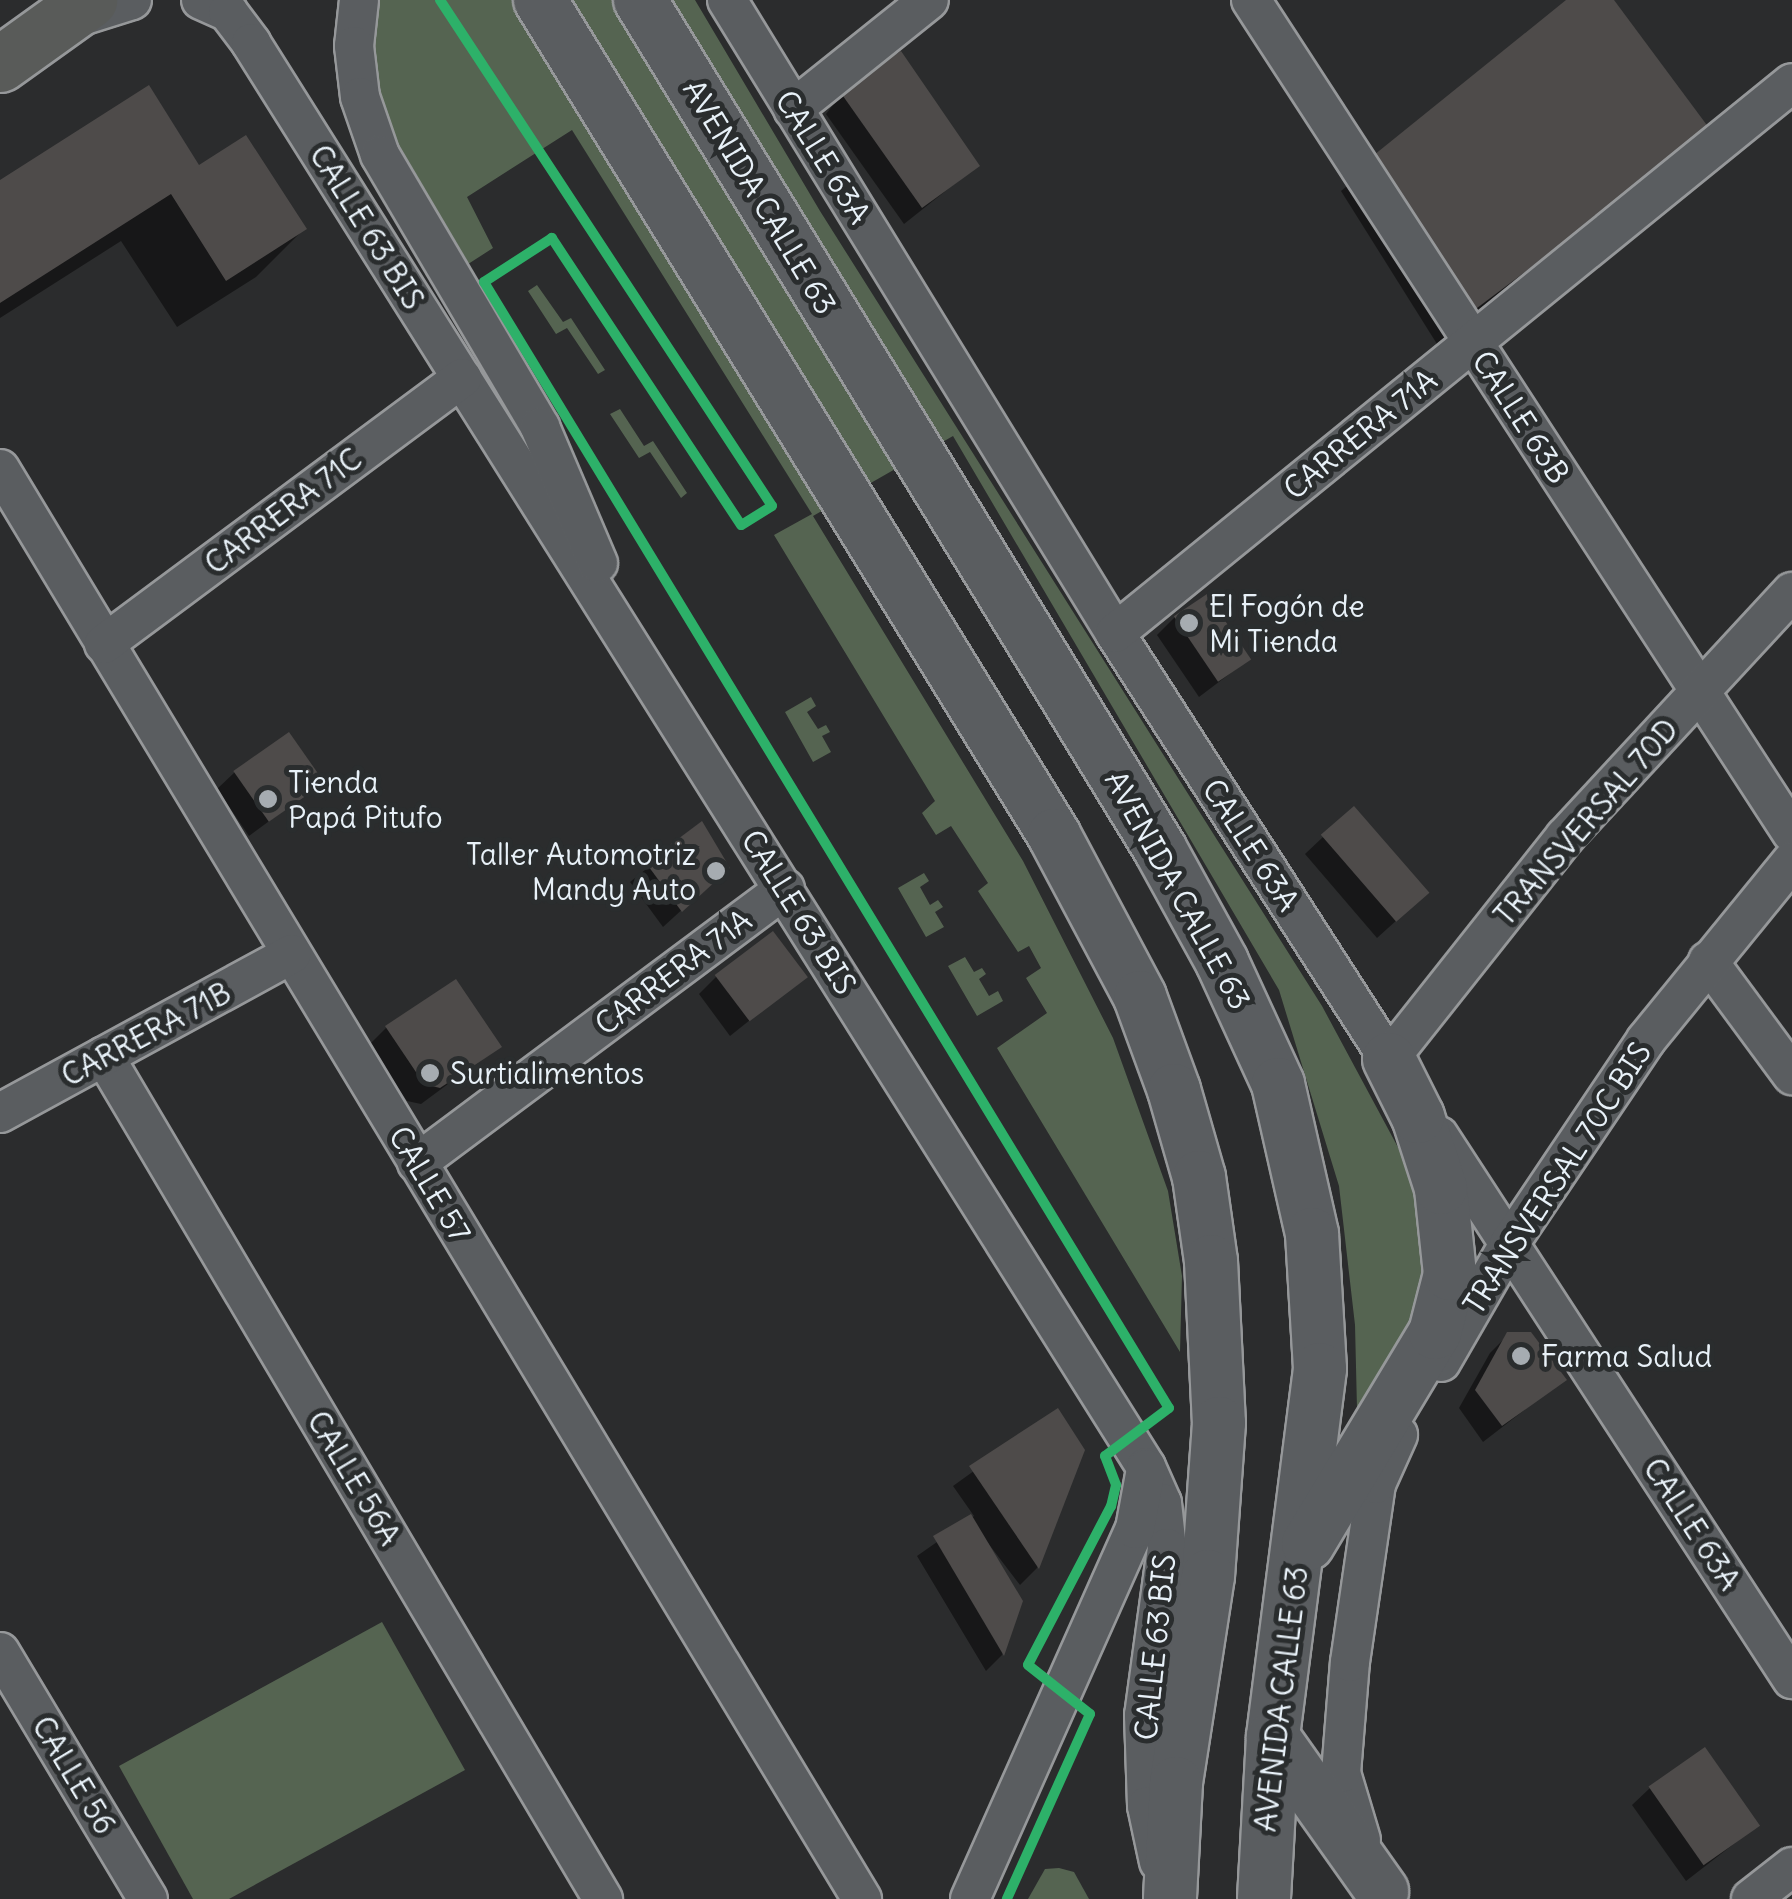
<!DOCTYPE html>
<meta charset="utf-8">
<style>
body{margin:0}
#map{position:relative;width:1792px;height:1899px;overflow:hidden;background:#2b2c2d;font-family:Delius,sans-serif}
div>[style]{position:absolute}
.green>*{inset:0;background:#556451}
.shadow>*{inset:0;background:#0007}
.building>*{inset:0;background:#4e4b4a;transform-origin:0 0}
.roads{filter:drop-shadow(2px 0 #96989a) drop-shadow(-2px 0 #96989a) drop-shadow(0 2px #96989a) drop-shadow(0 -2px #96989a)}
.minor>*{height:38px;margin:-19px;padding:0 19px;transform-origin:19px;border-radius:19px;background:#5a5d60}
.secondary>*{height:52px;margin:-26px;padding:0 26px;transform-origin:26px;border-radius:26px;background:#5a5d60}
.trunk>*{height:55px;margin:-27.5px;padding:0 27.5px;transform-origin:27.5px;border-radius:27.5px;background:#595b59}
.cycleway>*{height:10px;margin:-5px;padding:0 5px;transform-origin:5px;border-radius:5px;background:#2db169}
.dots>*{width:28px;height:28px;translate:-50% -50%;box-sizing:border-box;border:5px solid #2a2d2e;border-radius:50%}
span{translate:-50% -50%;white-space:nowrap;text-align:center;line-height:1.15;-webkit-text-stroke:10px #2a2d2e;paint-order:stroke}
.street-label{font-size:30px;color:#e8f1f8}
.poi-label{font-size:30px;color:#e8f1f8}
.left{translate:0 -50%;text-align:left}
.right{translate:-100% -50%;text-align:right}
</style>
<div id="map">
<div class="green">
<div style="clip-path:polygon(379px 0,695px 0,820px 211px,1322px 1006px,1407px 1164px,1431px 1236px,1426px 1307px,1378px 1403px,1357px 1409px,1355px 1325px,1339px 1186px,1279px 990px,953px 436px,813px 516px,1023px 861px,1113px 1038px,1168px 1191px,1182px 1276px,1180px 1352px,997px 1048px,1047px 1013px,1026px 978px,1041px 968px,1029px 946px,1018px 952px,978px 891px,988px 883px,951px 826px,936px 835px,922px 813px,935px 801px,774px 535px,812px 514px,572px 130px,467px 197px,493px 248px,462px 268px,395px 141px,375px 76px,372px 22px)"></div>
<div style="clip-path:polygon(537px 285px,563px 322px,571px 318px,605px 370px,598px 374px,567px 328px,556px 334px,528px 291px)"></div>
<div style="clip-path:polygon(620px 409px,644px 446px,653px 441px,687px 493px,681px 498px,650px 452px,639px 458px,610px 414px)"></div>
<div style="clip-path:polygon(811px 697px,816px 706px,807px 712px,818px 729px,826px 725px,830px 732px,822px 736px,831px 752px,813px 762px,785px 712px)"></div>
<div style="clip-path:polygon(924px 873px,929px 881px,920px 887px,930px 905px,938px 900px,943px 907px,935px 912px,944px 927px,926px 937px,898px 888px)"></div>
<div style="clip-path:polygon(965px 957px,974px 972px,982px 968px,986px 974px,979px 979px,989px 996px,998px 991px,1003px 1001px,977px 1016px,948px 966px)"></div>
<div style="clip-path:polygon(382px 1622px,465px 1770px,229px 1899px,193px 1899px,119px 1766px)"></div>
<div style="clip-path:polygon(1059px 1868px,1074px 1872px,1089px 1899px,1028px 1899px,1045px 1869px)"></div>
</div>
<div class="shadow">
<div style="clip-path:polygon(1570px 0,1611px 0,1674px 166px,1437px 344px,1341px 191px)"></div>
<div style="clip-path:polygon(848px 86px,977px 166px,904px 224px,826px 114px)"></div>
<div style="clip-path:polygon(199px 168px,304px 229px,256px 277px,177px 327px,121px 241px,0 318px,0 183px)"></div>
<div style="clip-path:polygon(1175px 617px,1248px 660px,1199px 697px,1157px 635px)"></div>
<div style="clip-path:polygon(235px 772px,321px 783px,249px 836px,217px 789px)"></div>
<div style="clip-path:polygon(701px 825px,709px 885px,663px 927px,630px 882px)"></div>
<div style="clip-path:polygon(1323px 837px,1408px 910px,1377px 938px,1305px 854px)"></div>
<div style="clip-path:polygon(805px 976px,730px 1036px,699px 994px,716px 977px)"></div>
<div style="clip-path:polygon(386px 1028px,498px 1047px,421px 1104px,407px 1101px,369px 1045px)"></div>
<div style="clip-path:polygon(1508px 1335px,1563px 1380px,1483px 1442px,1459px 1408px,1490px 1353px)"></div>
<div style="clip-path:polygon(1057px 1411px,1078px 1462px,1037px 1568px,1020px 1585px,975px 1526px,1020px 1601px,1002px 1655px,986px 1671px,917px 1556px,974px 1516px,953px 1486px)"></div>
<div style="clip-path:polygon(1650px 1788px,1757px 1826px,1686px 1881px,1632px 1805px)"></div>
</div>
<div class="building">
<div style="clip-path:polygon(1566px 0,1614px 0,1712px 132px,1473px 311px,1374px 155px)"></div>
<div style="clip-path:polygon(901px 51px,980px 166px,922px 208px,843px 96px,846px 84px)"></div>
<div style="clip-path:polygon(149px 85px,199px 165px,246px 135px,307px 229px,226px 281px,171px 194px,0 303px,0 180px)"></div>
<div style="left:1207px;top:594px;width:79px;height:40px;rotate:56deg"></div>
<div style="left:289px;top:732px;width:62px;height:68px;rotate:55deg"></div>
<div style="left:1354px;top:806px;width:115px;height:44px;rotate:49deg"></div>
<div style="clip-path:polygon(702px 821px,730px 868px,682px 912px,646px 863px)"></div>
<div style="left:773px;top:931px;width:58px;height:73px;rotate:53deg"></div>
<div style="clip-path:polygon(456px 979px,502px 1047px,440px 1088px,424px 1084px,385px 1026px)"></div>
<div style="clip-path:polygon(1507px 1332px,1531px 1332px,1567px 1380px,1502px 1426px,1475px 1390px)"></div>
<div style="clip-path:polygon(1058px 1408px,1085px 1450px,1039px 1569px,969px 1466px)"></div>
<div style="clip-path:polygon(971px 1514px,1023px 1601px,1004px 1656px,933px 1536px)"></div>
<div style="left:1705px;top:1747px;width:96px;height:69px;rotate:55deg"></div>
</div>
<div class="roads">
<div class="minor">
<div style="left:201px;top:0;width:30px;rotate:24deg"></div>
<div style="left:228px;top:12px;width:39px;rotate:53deg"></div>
<div style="left:251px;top:43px;width:1682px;rotate:57.85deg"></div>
<div style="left:1146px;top:1467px;width:39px;rotate:66deg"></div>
<div style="left:1162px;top:1503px;width:45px;rotate:83.7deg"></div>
<div style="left:1167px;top:1548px;width:169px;rotate:97.8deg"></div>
<div style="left:1144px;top:1715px;width:91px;rotate:88.1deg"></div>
<div style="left:1147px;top:1806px;width:57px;rotate:77.9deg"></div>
<div style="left:359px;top:0;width:46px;rotate:96.2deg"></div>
<div style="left:354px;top:46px;width:51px;rotate:83.3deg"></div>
<div style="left:360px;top:97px;width:61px;rotate:71deg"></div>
<div style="left:380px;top:155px;width:316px;rotate:59.5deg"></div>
<div style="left:540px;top:427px;width:148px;rotate:66.9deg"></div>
<div style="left:727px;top:0;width:742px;rotate:58.49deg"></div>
<div style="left:1115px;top:633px;width:533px;rotate:57.26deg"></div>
<div style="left:1251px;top:0;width:993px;rotate:57deg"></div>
<div style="left:69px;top:20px;width:66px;rotate:-17.6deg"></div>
<div style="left:793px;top:109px;width:174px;rotate:-38.7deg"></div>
<div style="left:0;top:469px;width:1670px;rotate:58.92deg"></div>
<div style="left:1115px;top:633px;width:872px;rotate:-39.09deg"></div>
<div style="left:104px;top:644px;width:446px;rotate:-36.6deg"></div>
<div style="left:1708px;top:961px;width:142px;rotate:53.6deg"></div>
<div style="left:104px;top:1056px;width:980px;rotate:59.38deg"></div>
<div style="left:1389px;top:1059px;width:283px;rotate:-51.6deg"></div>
<div style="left:1565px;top:837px;width:334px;rotate:-47.2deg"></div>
<div style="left:0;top:1113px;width:332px;rotate:-28.6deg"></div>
<div style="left:1439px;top:1136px;width:648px;rotate:56.97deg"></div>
<div style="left:417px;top:1163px;width:459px;rotate:-36.7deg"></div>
<div style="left:1441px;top:1362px;width:136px;rotate:-60deg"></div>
<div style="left:1509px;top:1244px;width:246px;rotate:-56.1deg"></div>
<div style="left:1646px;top:1040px;width:231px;rotate:-50.8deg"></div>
<div style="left:0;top:1652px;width:288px;rotate:59.1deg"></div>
<div style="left:1361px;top:1840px;width:70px;rotate:-106.6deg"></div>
<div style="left:1341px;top:1773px;width:111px;rotate:-85.4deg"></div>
<div style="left:1350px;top:1662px;width:180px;rotate:-81.7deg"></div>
<div style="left:1376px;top:1484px;width:54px;rotate:-65.8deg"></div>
<div style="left:970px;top:1899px;width:405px;rotate:-66deg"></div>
<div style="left:1135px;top:1529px;width:61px;rotate:-79.6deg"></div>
<div style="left:1751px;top:1899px;width:52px;rotate:-38deg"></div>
</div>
<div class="secondary">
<div style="left:540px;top:0;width:981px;rotate:58.38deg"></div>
<div style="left:1054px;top:835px;width:183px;rotate:62deg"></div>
<div style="left:1140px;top:997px;width:99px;rotate:69.9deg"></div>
<div style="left:1174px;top:1090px;width:91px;rotate:74deg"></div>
<div style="left:1199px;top:1177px;width:85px;rotate:81.9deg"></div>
<div style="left:1211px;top:1261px;width:162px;rotate:87.2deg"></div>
<div style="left:1219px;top:1423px;width:153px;rotate:94.1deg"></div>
<div style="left:1208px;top:1576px;width:209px;rotate:98.8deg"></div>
<div style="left:1176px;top:1783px;width:116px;rotate:93deg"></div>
<div style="left:640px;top:0;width:996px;rotate:58.51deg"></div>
<div style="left:1160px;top:849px;width:129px;rotate:61.2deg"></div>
<div style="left:1222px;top:962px;width:134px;rotate:65.3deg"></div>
<div style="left:1278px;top:1084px;width:154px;rotate:77.2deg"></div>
<div style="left:1312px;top:1234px;width:135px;rotate:86.6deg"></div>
<div style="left:1320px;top:1369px;width:371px;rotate:97.3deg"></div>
<div style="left:1273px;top:1737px;width:162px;rotate:93.2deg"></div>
<div style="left:1308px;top:1544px;width:246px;rotate:-59deg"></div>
<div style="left:1435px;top:1333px;width:61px;rotate:-75.7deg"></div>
<div style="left:1450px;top:1274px;width:86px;rotate:-96deg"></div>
<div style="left:1441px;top:1188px;width:75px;rotate:-107.9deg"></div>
<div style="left:1418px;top:1117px;width:65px;rotate:-116.6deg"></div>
<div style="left:1273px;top:1737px;width:189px;rotate:54.7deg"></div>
</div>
<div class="trunk">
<div style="left:0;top:64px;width:110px;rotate:-35.7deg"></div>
</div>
</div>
<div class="cycleway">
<div style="left:440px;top:0;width:605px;rotate:56.73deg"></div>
<div style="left:772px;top:506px;width:36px;rotate:148deg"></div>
<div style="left:741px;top:525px;width:344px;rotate:-123.4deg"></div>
<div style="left:552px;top:238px;width:81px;rotate:147.1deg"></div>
<div style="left:484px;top:282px;width:1318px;rotate:58.69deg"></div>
<div style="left:1169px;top:1408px;width:80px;rotate:143.1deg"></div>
<div style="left:1105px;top:1456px;width:31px;rotate:69deg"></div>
<div style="left:1116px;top:1485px;width:22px;rotate:103deg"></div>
<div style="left:1111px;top:1506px;width:179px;rotate:117.6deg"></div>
<div style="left:1028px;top:1665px;width:79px;rotate:38.3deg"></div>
<div style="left:1090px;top:1714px;width:203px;rotate:114.2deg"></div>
</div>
<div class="dots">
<div style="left:1189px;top:623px;background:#a6acb1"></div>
<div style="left:268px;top:799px;background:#a6acb1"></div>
<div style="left:716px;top:871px;background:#a6acb1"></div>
<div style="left:430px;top:1073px;background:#a6acb1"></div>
<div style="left:1521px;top:1356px;background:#a6acb1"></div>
</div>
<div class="street-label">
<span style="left:823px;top:157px;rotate:58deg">CALLE 63A</span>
<span style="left:760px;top:197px;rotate:59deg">AVENIDA CALLE 63</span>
<span style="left:367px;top:227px;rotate:58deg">CALLE 63 BIS</span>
<span style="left:1521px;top:417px;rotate:57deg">CALLE 63B</span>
<span style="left:1360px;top:434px;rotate:-39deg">CARRERA 71A</span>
<span style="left:283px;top:511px;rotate:-37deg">CARRERA 71C</span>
<span style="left:1586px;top:822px;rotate:-49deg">TRANSVERSAL 70D</span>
<span style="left:1251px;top:845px;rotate:57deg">CALLE 63A</span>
<span style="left:1178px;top:890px;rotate:61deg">AVENIDA CALLE 63</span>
<span style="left:799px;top:912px;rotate:58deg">CALLE 63 BIS</span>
<span style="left:673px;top:972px;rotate:-37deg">CARRERA 71A</span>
<span style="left:146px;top:1034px;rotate:-28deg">CARRERA 71B</span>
<span style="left:1557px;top:1178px;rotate:-57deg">TRANSVERSAL 70C BIS</span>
<span style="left:430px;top:1184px;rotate:59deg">CALLE 57</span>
<span style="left:354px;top:1478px;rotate:59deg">CALLE 56A</span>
<span style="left:1692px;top:1524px;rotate:57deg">CALLE 63A</span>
<span style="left:1155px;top:1647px;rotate:-84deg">CALLE 63 BIS</span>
<span style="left:1281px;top:1699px;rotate:-83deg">AVENIDA CALLE 63</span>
<span style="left:74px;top:1775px;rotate:59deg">CALLE 56</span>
</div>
<div class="poi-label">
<span class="left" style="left:1209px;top:623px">El Fogón de<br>Mi Tienda</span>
<span class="left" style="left:288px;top:799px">Tienda<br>Papá Pitufo</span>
<span class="right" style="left:696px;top:871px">Taller Automotriz<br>Mandy Auto</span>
<span class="left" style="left:450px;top:1073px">Surtialimentos</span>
<span class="left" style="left:1541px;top:1356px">Farma Salud</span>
</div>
</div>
